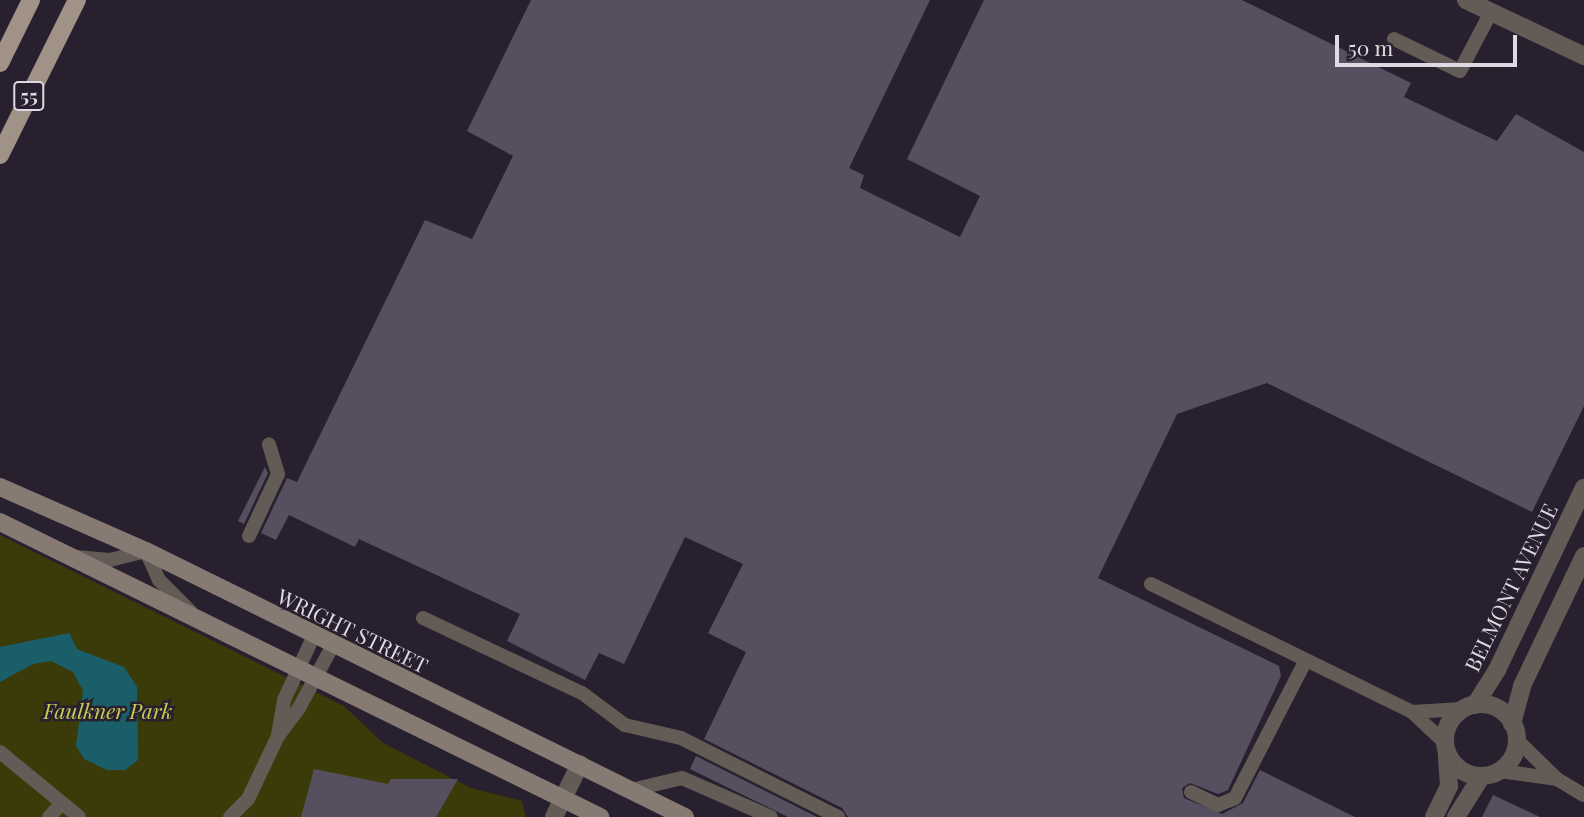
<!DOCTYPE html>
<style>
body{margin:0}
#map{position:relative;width:1584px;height:817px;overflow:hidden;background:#28202f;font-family:"Playfair Display",serif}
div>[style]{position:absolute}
.green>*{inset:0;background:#3b3b0a}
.water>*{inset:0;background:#1a5e69}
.building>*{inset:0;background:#564f60}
.lane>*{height:14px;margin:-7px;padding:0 7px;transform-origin:7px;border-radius:7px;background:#625b56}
.street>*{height:18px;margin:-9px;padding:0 9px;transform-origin:9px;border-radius:9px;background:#625b56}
.street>.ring{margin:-9px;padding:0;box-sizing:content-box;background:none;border:18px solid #625b56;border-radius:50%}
.secondary>*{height:18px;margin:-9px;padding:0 9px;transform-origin:9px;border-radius:9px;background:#867a72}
.primary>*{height:18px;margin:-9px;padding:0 9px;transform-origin:9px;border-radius:9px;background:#a19287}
span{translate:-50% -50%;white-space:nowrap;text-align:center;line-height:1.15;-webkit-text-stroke:5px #28202f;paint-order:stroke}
.shield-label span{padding:2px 5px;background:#28202f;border:2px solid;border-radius:5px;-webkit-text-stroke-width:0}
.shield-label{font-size:19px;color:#ded9e2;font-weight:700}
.street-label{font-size:21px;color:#ded9e2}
.park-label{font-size:21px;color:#c9cb53;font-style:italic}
.scale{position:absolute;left:1335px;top:35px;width:182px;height:32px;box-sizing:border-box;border:4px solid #ded9e2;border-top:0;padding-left:9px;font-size:21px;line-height:24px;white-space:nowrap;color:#ded9e2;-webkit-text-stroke:5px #28202f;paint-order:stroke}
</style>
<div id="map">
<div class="green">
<div style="clip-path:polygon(0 535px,344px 706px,383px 743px,471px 788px,522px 801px,526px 817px,0 817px)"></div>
</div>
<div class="water">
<div style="clip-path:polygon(69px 633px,77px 649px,124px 667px,137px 687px,138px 760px,125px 770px,107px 770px,84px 759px,76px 746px,83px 691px,73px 672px,51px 661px,33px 664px,0 682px,0 647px)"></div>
</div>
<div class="building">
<div style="clip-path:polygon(531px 0,930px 0,849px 168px,864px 175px,860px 188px,960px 237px,980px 196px,907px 159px,984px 0,1242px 0,1411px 83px,1404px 97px,1497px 141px,1516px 114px,1584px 152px,1584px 406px,1532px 512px,1267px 383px,1177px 414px,1098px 578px,1279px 666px,1281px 676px,1228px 790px,1218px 794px,1190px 783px,1182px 788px,1184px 798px,1222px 814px,1243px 803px,1260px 770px,1355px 817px,848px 817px,842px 808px,704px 739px,746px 652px,708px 633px,743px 564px,685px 537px,624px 664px,599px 653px,585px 680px,507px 641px,520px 614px,359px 539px,355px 547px,289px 515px,276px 540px,261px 533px,287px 478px,297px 482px,425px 220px,472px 239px,513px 156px,467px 131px)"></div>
<div style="clip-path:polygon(265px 467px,268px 473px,244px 524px,238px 521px)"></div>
<div style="clip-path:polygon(696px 756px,817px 817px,788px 817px,690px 769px)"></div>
<div style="clip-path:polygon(314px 769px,388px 784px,391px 779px,458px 779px,436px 817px,301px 817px)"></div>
<div style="clip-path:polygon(1493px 795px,1540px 817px,1482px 817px)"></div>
</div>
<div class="lane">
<div style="left:1394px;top:39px;width:73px;rotate:25.9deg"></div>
<div style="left:1460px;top:71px;width:67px;rotate:-62.3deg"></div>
<div style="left:249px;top:536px;width:68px;rotate:-64.9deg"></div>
<div style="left:278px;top:474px;width:31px;rotate:-107deg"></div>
<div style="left:76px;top:557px;width:34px;rotate:5deg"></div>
<div style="left:110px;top:560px;width:37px;rotate:-14deg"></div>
<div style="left:146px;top:551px;width:32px;rotate:66deg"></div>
<div style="left:159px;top:580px;width:44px;rotate:45deg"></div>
<div style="left:1151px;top:584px;width:291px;rotate:26.1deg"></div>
<div style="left:1412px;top:712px;width:42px;rotate:43.1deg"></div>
<div style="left:423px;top:618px;width:176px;rotate:25.3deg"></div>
<div style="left:582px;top:693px;width:54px;rotate:36.7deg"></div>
<div style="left:625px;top:725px;width:57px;rotate:13.1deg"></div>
<div style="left:681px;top:738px;width:176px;rotate:26.7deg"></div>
<div style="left:1412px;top:712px;width:50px;rotate:-3.4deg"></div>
<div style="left:278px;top:735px;width:36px;rotate:-80deg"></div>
<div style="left:284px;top:700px;width:72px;rotate:-65.2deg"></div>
<div style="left:1516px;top:739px;width:57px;rotate:44.3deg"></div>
<div style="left:1557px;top:779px;width:31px;rotate:31deg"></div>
<div style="left:0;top:752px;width:102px;rotate:39.4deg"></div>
<div style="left:1500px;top:771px;width:58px;rotate:8deg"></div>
<div style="left:631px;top:790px;width:52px;rotate:-13.2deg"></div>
<div style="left:682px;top:778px;width:97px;rotate:23.7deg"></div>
<div style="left:1191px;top:792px;width:30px;rotate:26deg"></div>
<div style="left:1218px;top:805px;width:18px;rotate:-22deg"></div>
<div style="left:1235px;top:798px;width:155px;rotate:-62.8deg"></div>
<div style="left:49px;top:817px;width:16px;rotate:-47deg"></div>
<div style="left:230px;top:817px;width:25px;rotate:-45deg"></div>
<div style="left:248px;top:799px;width:70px;rotate:-64.5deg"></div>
<div style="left:278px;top:736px;width:35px;rotate:-53deg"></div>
<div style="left:299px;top:708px;width:72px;rotate:-61.6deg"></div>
</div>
<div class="street">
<div style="left:1466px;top:0;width:131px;rotate:25.4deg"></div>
<div class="ring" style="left:1445px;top:704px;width:54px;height:54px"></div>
<div style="left:1475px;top:705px;width:41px;rotate:-57.8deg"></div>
<div style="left:1497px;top:670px;width:202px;rotate:-64.5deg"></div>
<div style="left:1512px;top:724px;width:39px;rotate:-75deg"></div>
<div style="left:1522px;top:686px;width:144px;rotate:-64.5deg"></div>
<div style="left:554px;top:817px;width:59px;rotate:-63.9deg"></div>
<div style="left:1434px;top:817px;width:34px;rotate:-64deg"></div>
<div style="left:1449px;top:786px;width:32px;rotate:-94deg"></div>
<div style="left:1456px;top:817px;width:47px;rotate:-58deg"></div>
</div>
<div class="secondary">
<div style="left:0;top:487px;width:159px;rotate:23.7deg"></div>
<div style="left:146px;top:551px;width:601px;rotate:26.27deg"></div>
<div style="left:0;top:522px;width:669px;rotate:26.18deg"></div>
</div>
<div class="primary">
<div style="left:0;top:63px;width:70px;rotate:-63.8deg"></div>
<div style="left:0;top:155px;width:173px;rotate:-63.6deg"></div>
</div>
<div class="shield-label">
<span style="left:29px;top:96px">55</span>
</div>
<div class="street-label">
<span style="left:1510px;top:587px;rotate:-64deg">BELMONT AVENUE</span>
<span style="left:353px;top:630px;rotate:26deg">WRIGHT STREET</span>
</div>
<div class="park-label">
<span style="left:108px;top:710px">Faulkner Park</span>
</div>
<div class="scale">50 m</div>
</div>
